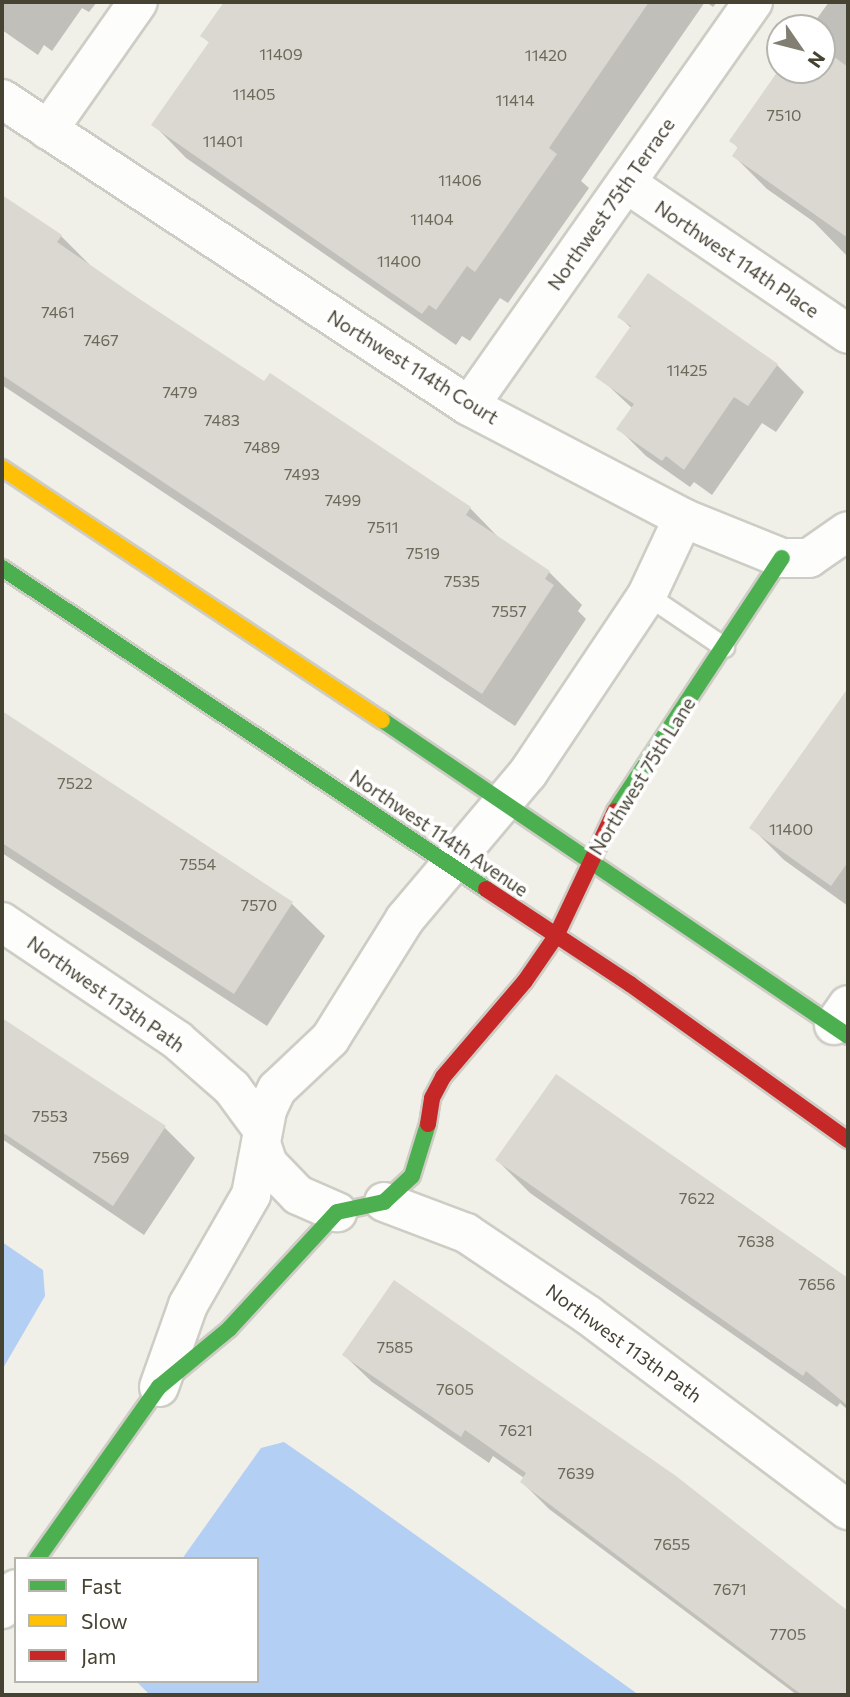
<!DOCTYPE html>
<style>
body{margin:0}
#map{position:relative;width:850px;height:1697px;overflow:hidden;background:#f0efe8;font-family:Commissioner,sans-serif}
div>[style]{position:absolute}
.water>*{inset:0;background:#b3cff3}
.shadow>*{inset:0;background:#0003}
.building>*{inset:0;background:#dad8d0}
.roads{filter:drop-shadow(2px 0 #cecdc5) drop-shadow(-2px 0 #cecdc5) drop-shadow(0 2px #cecdc5) drop-shadow(0 -2px #cecdc5)}
.lane>*{height:19px;margin:-9.5px;padding:0 9.5px;transform-origin:9.5px;border-radius:9.5px;background:#fdfdfc}
.street>*{height:38px;margin:-19px;padding:0 19px;transform-origin:19px;border-radius:19px;background:#fdfdfc}
.fast>*{height:16px;margin:-8px;padding:0 8px;transform-origin:8px;border-radius:8px;background:#4caf50}
.slow>*{height:16px;margin:-8px;padding:0 8px;transform-origin:8px;border-radius:8px;background:#ffc107}
.jam>*{height:16px;margin:-8px;padding:0 8px;transform-origin:8px;border-radius:8px;background:#c62828}
span{translate:-50% -50%;white-space:nowrap;text-align:center;line-height:1.15;-webkit-text-stroke:7px #fff;paint-order:stroke}
.number-label{font-size:16px;color:#6c695b}
.number-label span{-webkit-text-stroke-width:0}
.street-label{font-size:19px;color:#474333}
.frame{position:absolute;inset:0;border:4px solid #474333;pointer-events:none}
.legend{position:absolute;left:14px;top:1557px;width:245px;height:126px;box-sizing:border-box;background:#fff;border:2px solid #b5b4ad;margin:0;padding:9px 12px;list-style:none;font-size:21px;color:#474333}
.legend li{display:flex;align-items:center;gap:14px;height:35px}
.legend b{width:35px;border:2px solid #b5b4ad}
.north{position:absolute;left:766px;top:14px;width:70px;height:70px;box-sizing:border-box;background:#fff;border:2px solid #b5b4ad;border-radius:50%;rotate:125deg;font-size:19px;font-weight:700;line-height:28px;text-align:center;color:#474333}
.north::after{content:'';display:block;margin:auto;width:24px;height:32px;background:#827f72;clip-path:polygon(50% 0,100% 100%,50% 72%,0 100%)}
</style>
<div id="map">
<div class="water">
<div style="clip-path:polygon(2px 1242px,43px 1270px,45px 1296px,2px 1370px)"></div>
<div style="clip-path:polygon(284px 1442px,350px 1488px,639px 1695px,150px 1695px,136px 1681px,257px 1681px,257px 1559px,182px 1559px,261px 1448px)"></div>
</div>
<div class="shadow">
<div style="clip-path:polygon(2px 2px,97px 2px,89px 12px,82px 8px,52px 51px,44px 45px,38px 55px,2px 30px)"></div>
<div style="clip-path:polygon(226px 2px,705px 2px,581px 181px,589px 188px,508px 303px,500px 298px,470px 341px,462px 336px,456px 345px,186px 158px,154px 125px,211px 44px,202px 36px)"></div>
<div style="clip-path:polygon(706px 2px,717px 2px,713px 7px)"></div>
<div style="clip-path:polygon(829px 2px,848px 2px,848px 257px,814px 222px,767px 189px,734px 156px,739px 149px,732px 141px,822px 70px,822px 28px,810px 28px)"></div>
<div style="clip-path:polygon(2px 197px,61px 236px,94px 269px,265px 384px,470px 508px,502px 541px,549px 572px,582px 605px,578px 611px,586px 619px,515px 726px,2px 385px)"></div>
<div style="clip-path:polygon(648px 275px,777px 365px,804px 392px,776px 432px,762px 423px,712px 495px,694px 482px,690px 487px,646px 456px,619px 429px,633px 409px,598px 376px,631px 328px,619px 316px)"></div>
<div style="clip-path:polygon(848px 691px,848px 906px,784px 860px,752px 828px)"></div>
<div style="clip-path:polygon(2px 712px,292px 904px,325px 936px,267px 1026px,2px 853px)"></div>
<div style="clip-path:polygon(2px 1019px,165px 1128px,195px 1158px,144px 1235px,2px 1139px)"></div>
<div style="clip-path:polygon(556px 1076px,848px 1280px,848px 1410px,840px 1403px,837px 1407px,530px 1193px,497px 1160px)"></div>
<div style="clip-path:polygon(344px 1355px,675px 1478px,848px 1613px,848px 1695px,797px 1695px,549px 1509px,522px 1482px,524px 1478px,493px 1456px,489px 1463px,372px 1382px)"></div>
</div>
<div class="building">
<div style="clip-path:polygon(224px 2px,649px 2px,549px 148px,557px 154px,475px 272px,467px 266px,436px 310px,429px 305px,422px 314px,151px 125px,209px 42px,200px 36px)"></div>
<div style="clip-path:polygon(822px 48px,848px 67px,848px 238px,732px 156px,738px 147px,729px 141px,780px 68px,822px 70px)"></div>
<div style="clip-path:polygon(2px 195px,62px 235px,57px 242px,141px 300px,264px 381px,270px 373px,471px 507px,466px 515px,550px 571px,545px 579px,554px 585px,482px 694px,2px 375px)"></div>
<div style="clip-path:polygon(648px 273px,778px 364px,748px 406px,734px 397px,684px 470px,666px 456px,662px 461px,616px 429px,634px 404px,595px 377px,631px 326px,617px 317px)"></div>
<div style="clip-path:polygon(848px 688px,848px 862px,831px 886px,749px 828px)"></div>
<div style="clip-path:polygon(2px 711px,293px 902px,234px 994px,2px 843px)"></div>
<div style="clip-path:polygon(2px 1018px,166px 1126px,113px 1206px,2px 1132px)"></div>
<div style="clip-path:polygon(556px 1074px,848px 1278px,848px 1406px,806px 1371px,803px 1376px,495px 1160px)"></div>
<div style="clip-path:polygon(394px 1280px,676px 1476px,848px 1611px,848px 1695px,802px 1695px,520px 1482px,526px 1473px,465px 1430px,461px 1437px,342px 1355px)"></div>
</div>
<div class="roads">
<div class="lane">
<div style="left:647px;top:595px;width:93px;rotate:34deg"></div>
</div>
<div class="street">
<div style="left:2px;top:99px;width:559px;rotate:33.32deg"></div>
<div style="left:469px;top:406px;width:242px;rotate:27.6deg"></div>
<div style="left:683px;top:518px;width:107px;rotate:22deg"></div>
<div style="left:782px;top:558px;width:27px"></div>
<div style="left:809px;top:558px;width:47px;rotate:-34.7deg"></div>
<div style="left:48px;top:130px;width:156px;rotate:-54.9deg"></div>
<div style="left:626px;top:183px;width:268px;rotate:34.2deg"></div>
<div style="left:469px;top:406px;width:494px;rotate:-54.9deg"></div>
<div style="left:2px;top:922px;width:211px;rotate:34deg"></div>
<div style="left:177px;top:1040px;width:73px;rotate:41.1deg"></div>
<div style="left:232px;top:1088px;width:52px;rotate:53.6deg"></div>
<div style="left:834px;top:1025px;width:24px;rotate:-55deg"></div>
<div style="left:263px;top:1149px;width:16px;rotate:72deg"></div>
<div style="left:268px;top:1164px;width:43px;rotate:45.9deg"></div>
<div style="left:298px;top:1195px;width:43px;rotate:23.6deg"></div>
<div style="left:384px;top:1202px;width:88px;rotate:20.7deg"></div>
<div style="left:466px;top:1233px;width:147px;rotate:33.9deg"></div>
<div style="left:588px;top:1315px;width:325px;rotate:36.9deg"></div>
<div style="left:159px;top:1387px;width:87px;rotate:-70.5deg"></div>
<div style="left:188px;top:1305px;width:127px;rotate:-60.2deg"></div>
<div style="left:251px;top:1195px;width:86px;rotate:-79.3deg"></div>
<div style="left:267px;top:1110px;width:23px;rotate:-65deg"></div>
<div style="left:277px;top:1089px;width:73px;rotate:-43.3deg"></div>
<div style="left:330px;top:1039px;width:142px;rotate:-58deg"></div>
<div style="left:405px;top:919px;width:191px;rotate:-49.9deg"></div>
<div style="left:528px;top:773px;width:214px;rotate:-56.2deg"></div>
<div style="left:647px;top:595px;width:85px;rotate:-64.9deg"></div>
<div style="left:2px;top:1609px;width:24px;rotate:-55deg"></div>
</div>
<div class="fast">
<div style="left:2px;top:568px;width:581px;rotate:33.55deg"></div>
<div style="left:382px;top:720px;width:563px;rotate:34.14deg"></div>
<div style="left:615px;top:811px;width:303px;rotate:-56.6deg"></div>
<div style="left:37px;top:1559px;width:211px;rotate:-54.7deg"></div>
<div style="left:159px;top:1387px;width:91px;rotate:-39.6deg"></div>
<div style="left:229px;top:1329px;width:159px;rotate:-47.3deg"></div>
<div style="left:337px;top:1212px;width:48px;rotate:-12deg"></div>
<div style="left:384px;top:1202px;width:38px;rotate:-43deg"></div>
<div style="left:412px;top:1176px;width:54px;rotate:-72.9deg"></div>
</div>
<div class="slow">
<div style="left:2px;top:468px;width:456px;rotate:33.6deg"></div>
</div>
<div class="jam">
<div style="left:486px;top:889px;width:173px;rotate:33.4deg"></div>
<div style="left:630px;top:984px;width:268px;rotate:35.6deg"></div>
<div style="left:428px;top:1124px;width:26px;rotate:-81deg"></div>
<div style="left:432px;top:1098px;width:24px;rotate:-62deg"></div>
<div style="left:443px;top:1077px;width:126px;rotate:-49.5deg"></div>
<div style="left:525px;top:981px;width:55px;rotate:-55.4deg"></div>
<div style="left:556px;top:936px;width:138px;rotate:-64.7deg"></div>
</div>
</div>
<div class="number-label">
<span style="left:281px;top:54px">11409</span>
<span style="left:546px;top:55px">11420</span>
<span style="left:254px;top:94px">11405</span>
<span style="left:515px;top:100px">11414</span>
<span style="left:784px;top:115px">7510</span>
<span style="left:223px;top:141px">11401</span>
<span style="left:460px;top:180px">11406</span>
<span style="left:432px;top:219px">11404</span>
<span style="left:399px;top:261px">11400</span>
<span style="left:58px;top:312px">7461</span>
<span style="left:101px;top:340px">7467</span>
<span style="left:687px;top:370px">11425</span>
<span style="left:180px;top:392px">7479</span>
<span style="left:222px;top:420px">7483</span>
<span style="left:262px;top:447px">7489</span>
<span style="left:302px;top:474px">7493</span>
<span style="left:343px;top:500px">7499</span>
<span style="left:383px;top:527px">7511</span>
<span style="left:423px;top:553px">7519</span>
<span style="left:462px;top:581px">7535</span>
<span style="left:509px;top:611px">7557</span>
<span style="left:75px;top:783px">7522</span>
<span style="left:791px;top:829px">11400</span>
<span style="left:198px;top:864px">7554</span>
<span style="left:259px;top:905px">7570</span>
<span style="left:50px;top:1116px">7553</span>
<span style="left:111px;top:1157px">7569</span>
<span style="left:697px;top:1198px">7622</span>
<span style="left:756px;top:1241px">7638</span>
<span style="left:817px;top:1284px">7656</span>
<span style="left:395px;top:1347px">7585</span>
<span style="left:455px;top:1389px">7605</span>
<span style="left:516px;top:1430px">7621</span>
<span style="left:576px;top:1473px">7639</span>
<span style="left:672px;top:1544px">7655</span>
<span style="left:730px;top:1589px">7671</span>
<span style="left:788px;top:1634px">7705</span>
</div>
<div class="street-label">
<span style="left:611px;top:204px;rotate:-55deg">Northwest 75th Terrace</span>
<span style="left:737px;top:259px;rotate:34deg">Northwest 114th Place</span>
<span style="left:413px;top:367px;rotate:32deg">Northwest 114th Court</span>
<span style="left:642px;top:776px;rotate:-58deg">Northwest 75th Lane</span>
<span style="left:439px;top:833px;rotate:34deg">Northwest 114th Avenue</span>
<span style="left:106px;top:994px;rotate:35deg">Northwest 113th Path</span>
<span style="left:624px;top:1343px;rotate:36deg">Northwest 113th Path</span>
</div>
<div class="frame"></div>
<ul class="legend">
<li><b style="height:9px;background:#4caf50"></b>Fast</li>
<li><b style="height:9px;background:#ffc107"></b>Slow</li>
<li><b style="height:9px;background:#c62828"></b>Jam</li>
</ul>
<div class="north">N</div>
</div>
